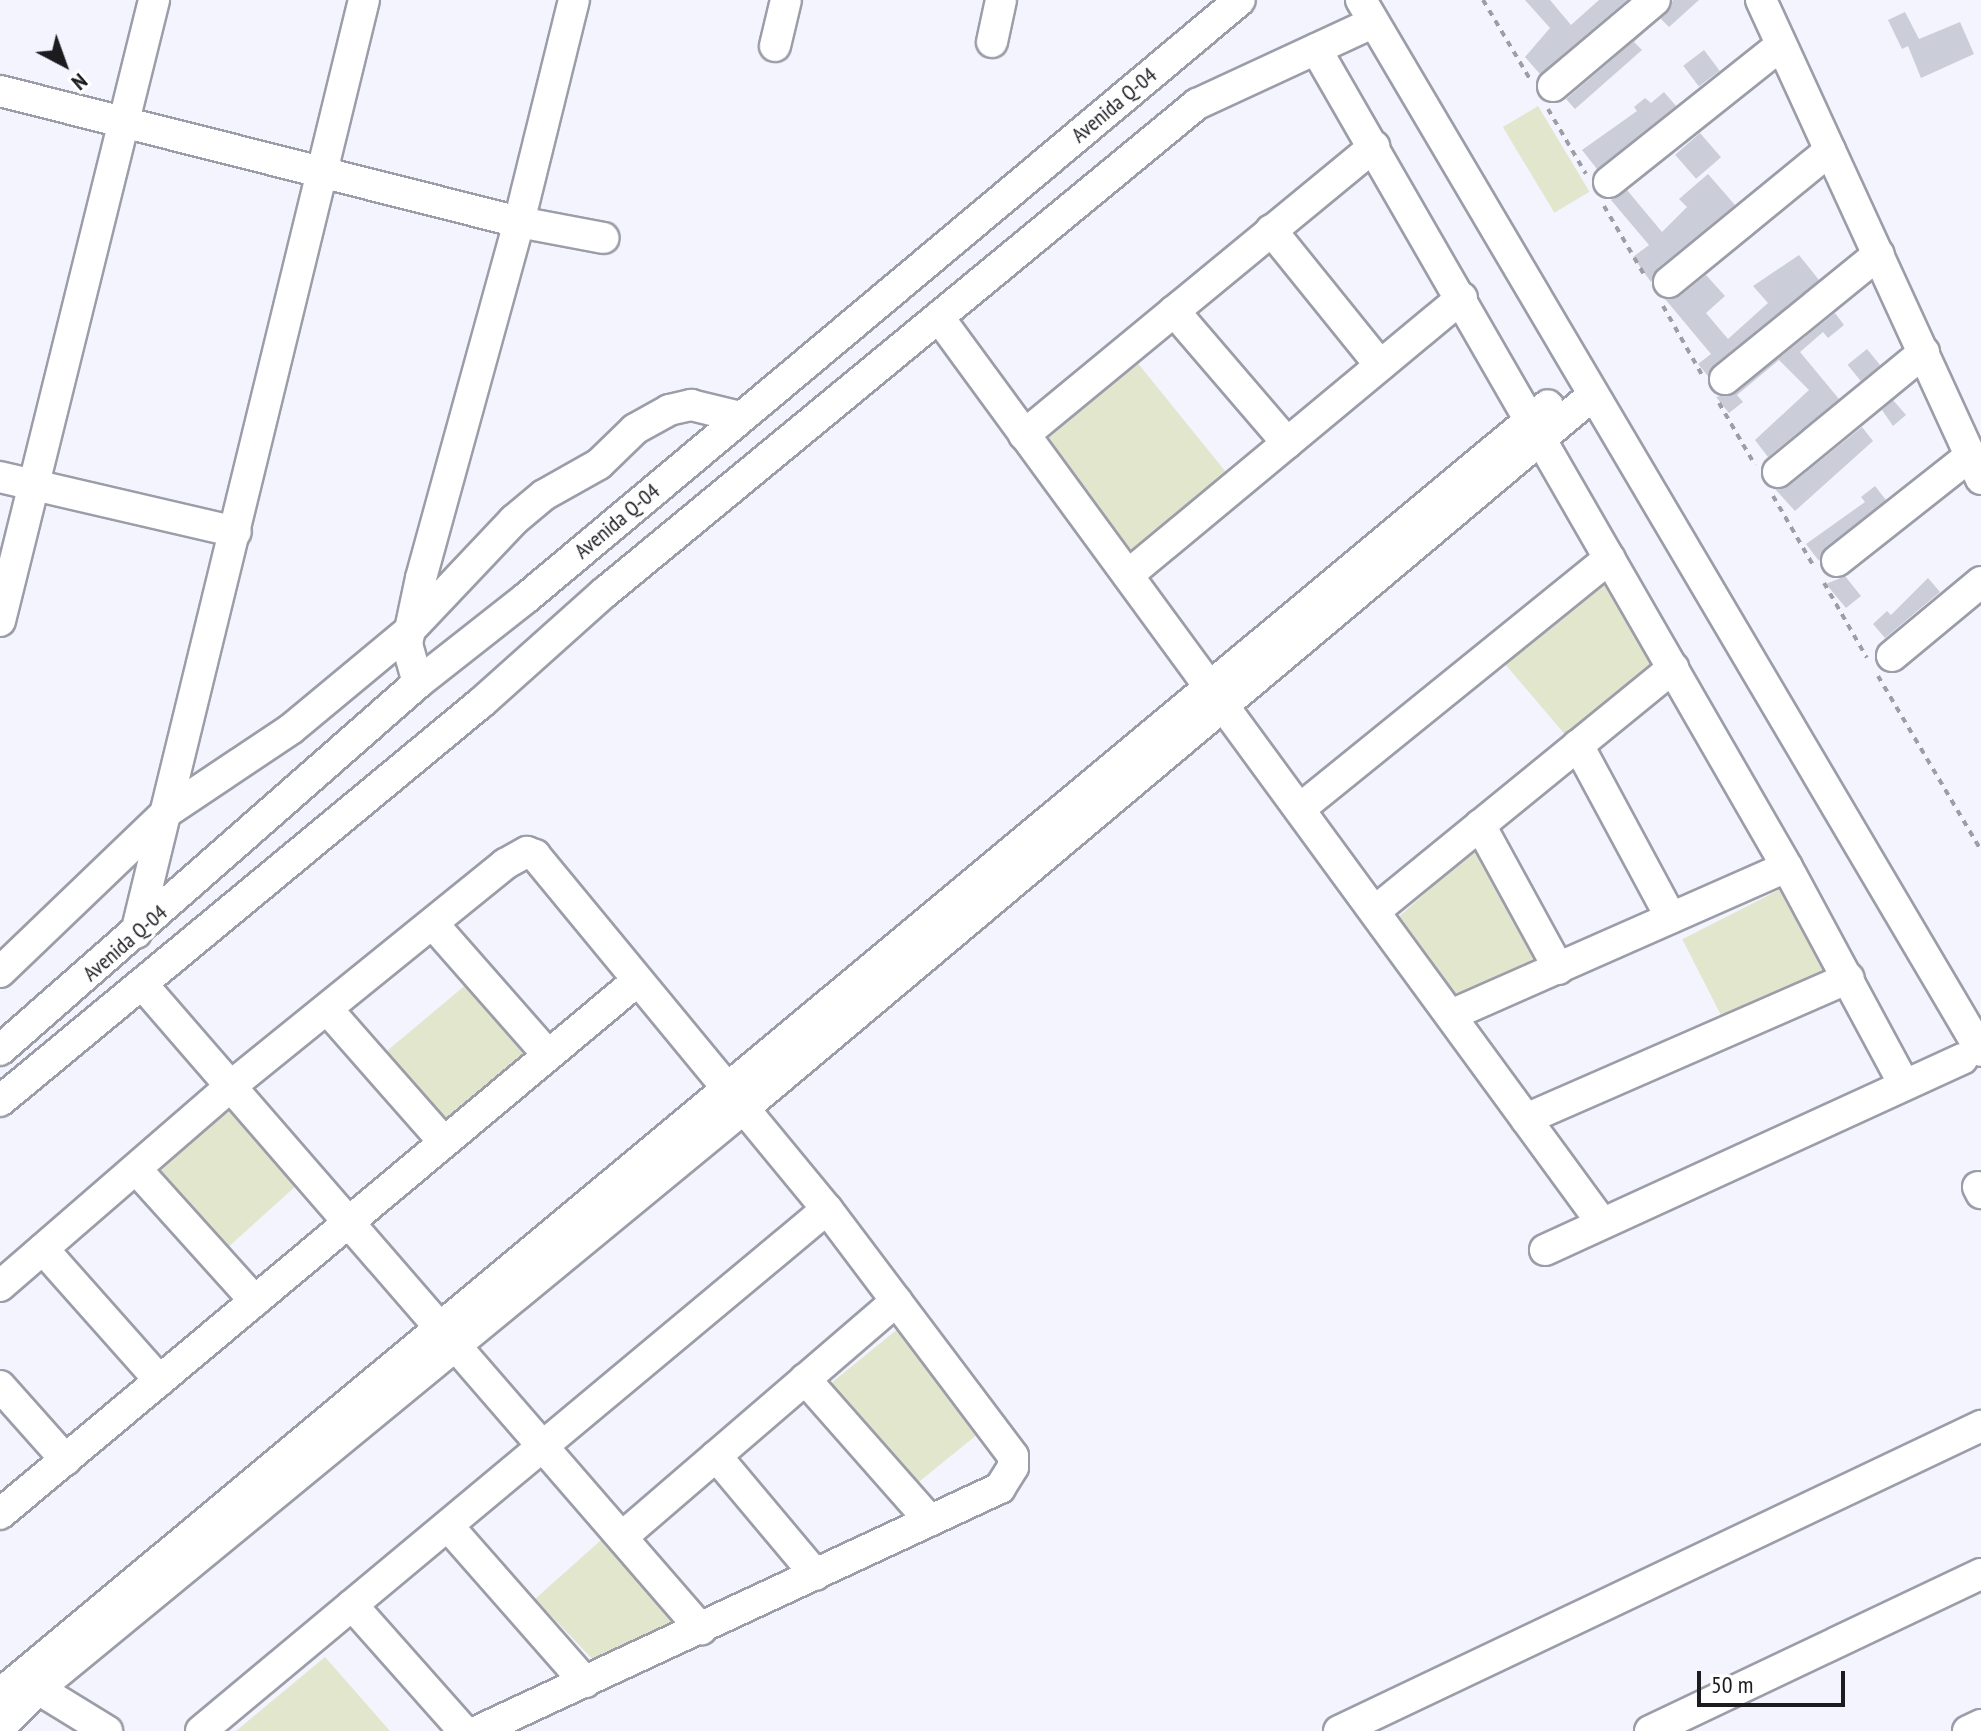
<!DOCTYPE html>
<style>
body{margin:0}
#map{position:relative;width:1981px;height:1731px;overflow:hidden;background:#f3f4fe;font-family:"PT Sans Narrow",sans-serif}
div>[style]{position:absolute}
.green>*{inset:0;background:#e2e6cd;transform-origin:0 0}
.building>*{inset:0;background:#cbcdd8;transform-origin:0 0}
.path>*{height:4px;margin-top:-2px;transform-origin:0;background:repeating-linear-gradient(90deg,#9c9da5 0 6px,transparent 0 12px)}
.roads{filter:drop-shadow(2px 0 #9b9da8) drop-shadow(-2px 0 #9b9da8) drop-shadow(0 2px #9b9da8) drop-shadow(0 -2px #9b9da8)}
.minor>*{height:30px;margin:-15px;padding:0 15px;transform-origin:15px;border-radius:15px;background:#fff}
span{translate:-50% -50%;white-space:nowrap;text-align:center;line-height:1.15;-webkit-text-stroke:7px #fff;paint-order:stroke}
.street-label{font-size:22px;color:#1b1b20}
.north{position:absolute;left:24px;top:24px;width:80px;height:80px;-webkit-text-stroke:6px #fff;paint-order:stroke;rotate:139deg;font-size:22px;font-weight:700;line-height:32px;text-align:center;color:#1b1b20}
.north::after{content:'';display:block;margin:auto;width:28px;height:36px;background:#1b1b20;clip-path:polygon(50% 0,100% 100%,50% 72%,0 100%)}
.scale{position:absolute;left:1697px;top:1671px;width:148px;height:36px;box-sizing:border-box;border:4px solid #1b1b20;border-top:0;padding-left:10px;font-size:24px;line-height:28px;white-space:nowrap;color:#1b1b20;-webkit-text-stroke:6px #fff;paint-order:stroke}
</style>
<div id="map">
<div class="green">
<div style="left:1538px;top:106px;width:100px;height:41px;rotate:59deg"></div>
<div style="left:1132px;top:356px;width:153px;height:123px;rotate:51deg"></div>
<div style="clip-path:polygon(1606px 579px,1658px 664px,1567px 737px,1505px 664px)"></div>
<div style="clip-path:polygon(1478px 847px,1543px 962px,1460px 999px,1396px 919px)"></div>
<div style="left:1783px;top:888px;width:93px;height:113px;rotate:63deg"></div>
<div style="left:468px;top:983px;width:96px;height:109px;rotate:50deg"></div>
<div style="left:229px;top:1109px;width:102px;height:100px;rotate:48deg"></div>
<div style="left:904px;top:1324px;width:132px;height:94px;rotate:51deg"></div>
<div style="clip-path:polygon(609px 1533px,687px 1629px,600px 1667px,535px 1599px)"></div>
<div style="clip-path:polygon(325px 1657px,390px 1731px,236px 1731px)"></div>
</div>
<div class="building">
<div style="clip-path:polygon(1525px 0,1550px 0,1571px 25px,1599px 0,1627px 0,1540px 74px,1525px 57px,1550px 28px)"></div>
<div style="clip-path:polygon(1673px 0,1699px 0,1669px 27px,1661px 19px)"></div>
<div style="clip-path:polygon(1905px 12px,1919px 39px,1960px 22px,1974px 54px,1921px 78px,1908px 46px,1902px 49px,1888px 20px)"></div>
<div style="clip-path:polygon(1648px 29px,1634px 42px,1642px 50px,1575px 109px,1566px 99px)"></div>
<div style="left:1704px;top:50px;width:26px;height:26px;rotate:53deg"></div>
<div style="clip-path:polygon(1664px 92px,1676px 106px,1597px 169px,1582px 150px,1637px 111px,1634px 107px,1645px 98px,1651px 103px)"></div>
<div style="left:1700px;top:133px;width:32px;height:33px;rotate:49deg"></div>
<div style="clip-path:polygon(1708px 174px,1735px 205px,1658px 268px,1651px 282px,1633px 257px,1649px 245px,1611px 200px,1627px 190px,1662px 232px,1687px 207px,1679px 199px)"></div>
<div style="clip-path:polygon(1799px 255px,1819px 280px,1714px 365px,1708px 376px,1698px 364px,1711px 354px,1665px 299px,1680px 296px,1706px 275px,1725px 296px,1706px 313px,1728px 339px,1768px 303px,1753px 286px)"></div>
<div style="clip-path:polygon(1835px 313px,1844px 325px,1828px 338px,1823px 332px,1800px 352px,1839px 399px,1768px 457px,1755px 440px,1809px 390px,1779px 360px,1737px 395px,1743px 402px,1729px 413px,1716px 397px,1736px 393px)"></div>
<div style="left:1867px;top:349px;width:21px;height:25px;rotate:51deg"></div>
<div style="clip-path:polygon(1893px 400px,1906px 415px,1893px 426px,1882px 410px)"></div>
<div style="clip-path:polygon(1862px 427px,1873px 441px,1795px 511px,1775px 489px,1789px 486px)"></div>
<div style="clip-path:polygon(1875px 486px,1886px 500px,1826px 547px,1819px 561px,1806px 544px,1865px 502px,1861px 497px)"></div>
<div style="clip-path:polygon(1845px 576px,1861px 596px,1846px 608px,1826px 584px)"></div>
<div style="clip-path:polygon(1928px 578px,1940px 592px,1885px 638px,1873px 624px,1887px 611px,1891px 615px)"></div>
</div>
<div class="path">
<div style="left:1483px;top:0;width:94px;rotate:59.3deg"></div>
<div style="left:1548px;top:109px;width:75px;rotate:59.7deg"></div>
<div style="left:1604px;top:206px;width:83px;rotate:59.7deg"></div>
<div style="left:1663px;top:306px;width:79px;rotate:60.5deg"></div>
<div style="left:1719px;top:403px;width:72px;rotate:59.9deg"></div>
<div style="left:1773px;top:496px;width:80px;rotate:59.9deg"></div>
<div style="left:1824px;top:583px;width:86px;rotate:60.2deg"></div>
<div style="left:1878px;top:676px;width:202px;rotate:59.4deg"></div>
</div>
<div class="roads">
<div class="minor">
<div style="left:1361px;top:0;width:1220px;rotate:59.46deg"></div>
<div style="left:1761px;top:0;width:527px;rotate:65.33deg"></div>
<div style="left:992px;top:42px;width:43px;rotate:-77.9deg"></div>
<div style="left:775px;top:46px;width:47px;rotate:-76.6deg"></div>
<div style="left:1316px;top:49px;width:944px;rotate:60.07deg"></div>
<div style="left:1787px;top:867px;width:247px;rotate:61.7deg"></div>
<div style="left:1553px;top:86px;width:133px;rotate:-40.1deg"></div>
<div style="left:0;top:91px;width:535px;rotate:14.17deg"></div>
<div style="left:519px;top:222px;width:86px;rotate:10.7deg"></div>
<div style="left:1609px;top:182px;width:220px;rotate:-38.5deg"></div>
<div style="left:1271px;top:230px;width:174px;rotate:51.1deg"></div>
<div style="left:1669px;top:282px;width:208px;rotate:-39.3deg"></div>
<div style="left:1174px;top:311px;width:174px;rotate:49.4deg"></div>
<div style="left:940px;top:319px;width:1120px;rotate:53.78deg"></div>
<div style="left:1725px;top:379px;width:198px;rotate:-39.1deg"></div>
<div style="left:1024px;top:435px;width:454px;rotate:-39.5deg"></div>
<div style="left:1778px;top:472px;width:189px;rotate:-39.4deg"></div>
<div style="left:0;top:477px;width:242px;rotate:13.1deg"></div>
<div style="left:1837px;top:561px;width:171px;rotate:-38.3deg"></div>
<div style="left:1128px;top:575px;width:434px;rotate:-39.7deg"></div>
<div style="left:0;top:621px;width:640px;rotate:-76.07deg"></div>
<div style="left:1892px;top:656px;width:116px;rotate:-39.7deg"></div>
<div style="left:418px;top:683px;width:41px;rotate:-105.8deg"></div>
<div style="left:407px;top:644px;width:67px;rotate:-78deg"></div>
<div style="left:421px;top:578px;width:369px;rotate:-74.6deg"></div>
<div style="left:519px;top:222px;width:229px;rotate:-76.1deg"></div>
<div style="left:1578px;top:745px;width:196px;rotate:61.7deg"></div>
<div style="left:1301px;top:808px;width:397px;rotate:-39deg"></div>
<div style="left:1480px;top:825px;width:164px;rotate:61.3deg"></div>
<div style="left:1375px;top:911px;width:385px;rotate:-39.2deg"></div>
<div style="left:433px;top:924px;width:174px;rotate:48.7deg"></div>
<div style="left:136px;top:933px;width:960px;rotate:-76.27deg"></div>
<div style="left:0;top:972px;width:231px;rotate:-43.8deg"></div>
<div style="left:167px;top:812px;width:149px;rotate:-33.8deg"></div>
<div style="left:291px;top:729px;width:153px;rotate:-39.7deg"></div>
<div style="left:409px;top:631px;width:153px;rotate:-46.6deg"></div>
<div style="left:514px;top:520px;width:39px;rotate:-40deg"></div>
<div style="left:544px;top:495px;width:63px;rotate:-29.4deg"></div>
<div style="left:599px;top:464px;width:50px;rotate:-44.2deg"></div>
<div style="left:635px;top:429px;width:39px;rotate:-29deg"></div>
<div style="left:669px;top:410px;width:23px;rotate:-13deg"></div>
<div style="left:691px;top:405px;width:50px;rotate:13.8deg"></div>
<div style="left:142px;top:984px;width:854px;rotate:49.09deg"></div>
<div style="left:328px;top:1010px;width:174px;rotate:48.7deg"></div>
<div style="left:1451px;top:1015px;width:367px;rotate:-23.8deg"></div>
<div style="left:0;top:1050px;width:556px;rotate:-41.28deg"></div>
<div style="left:418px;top:683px;width:137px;rotate:-38.2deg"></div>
<div style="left:526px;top:598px;width:931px;rotate:-39.95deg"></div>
<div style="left:0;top:1101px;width:626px;rotate:-39.62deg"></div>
<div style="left:482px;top:702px;width:164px;rotate:-41.8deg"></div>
<div style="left:604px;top:593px;width:769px;rotate:-39.51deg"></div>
<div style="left:1197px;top:104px;width:186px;rotate:-24.8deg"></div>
<div style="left:1526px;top:1119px;width:352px;rotate:-23.6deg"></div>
<div style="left:137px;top:1170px;width:176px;rotate:48deg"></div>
<div style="left:1978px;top:1187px;width:7px;rotate:63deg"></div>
<div style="left:43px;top:1249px;width:176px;rotate:48.4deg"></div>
<div style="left:1545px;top:1250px;width:459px;rotate:-24.6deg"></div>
<div style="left:0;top:1286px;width:306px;rotate:-40.9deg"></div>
<div style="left:231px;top:1086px;width:353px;rotate:-39deg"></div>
<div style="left:505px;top:864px;width:25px;rotate:-29deg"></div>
<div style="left:527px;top:852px;width:9px;rotate:21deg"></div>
<div style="left:535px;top:855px;width:459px;rotate:50.5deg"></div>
<div style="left:827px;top:1209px;width:309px;rotate:53deg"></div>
<div style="left:1013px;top:1456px;width:11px;rotate:90deg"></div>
<div style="left:1013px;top:1467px;width:25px;rotate:122deg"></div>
<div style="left:1000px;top:1488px;width:576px;rotate:155.04deg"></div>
<div style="left:805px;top:1379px;width:189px;rotate:48.6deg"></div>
<div style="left:0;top:1386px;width:99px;rotate:48.3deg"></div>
<div style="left:716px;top:1456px;width:155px;rotate:50deg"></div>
<div style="left:0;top:1514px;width:831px;rotate:-39.92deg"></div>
<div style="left:448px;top:1526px;width:208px;rotate:48.7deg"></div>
<div style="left:622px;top:1537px;width:362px;rotate:-40.7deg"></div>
<div style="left:352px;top:1605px;width:169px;rotate:48.4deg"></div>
<div style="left:22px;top:1679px;width:100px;rotate:31.5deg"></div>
<div style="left:0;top:1694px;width:2014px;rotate:-39.78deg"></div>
<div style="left:0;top:1727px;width:54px;rotate:-45deg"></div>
<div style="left:38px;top:1689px;width:913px;rotate:-39.44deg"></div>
<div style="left:743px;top:1109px;width:1102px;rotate:-40.03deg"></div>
<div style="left:201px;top:1731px;width:815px;rotate:-39.82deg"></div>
<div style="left:1339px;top:1731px;width:711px;rotate:-25.41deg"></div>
<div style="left:1650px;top:1731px;width:366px;rotate:-25.4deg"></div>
<div style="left:1968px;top:1731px;width:14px;rotate:-25deg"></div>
</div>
</div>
<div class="street-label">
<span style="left:1114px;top:105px;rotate:-40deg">Avenida Q-04</span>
<span style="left:617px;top:521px;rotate:-40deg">Avenida Q-04</span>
<span style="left:125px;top:943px;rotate:-41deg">Avenida Q-04</span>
</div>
<div class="north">N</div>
<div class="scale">50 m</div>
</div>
